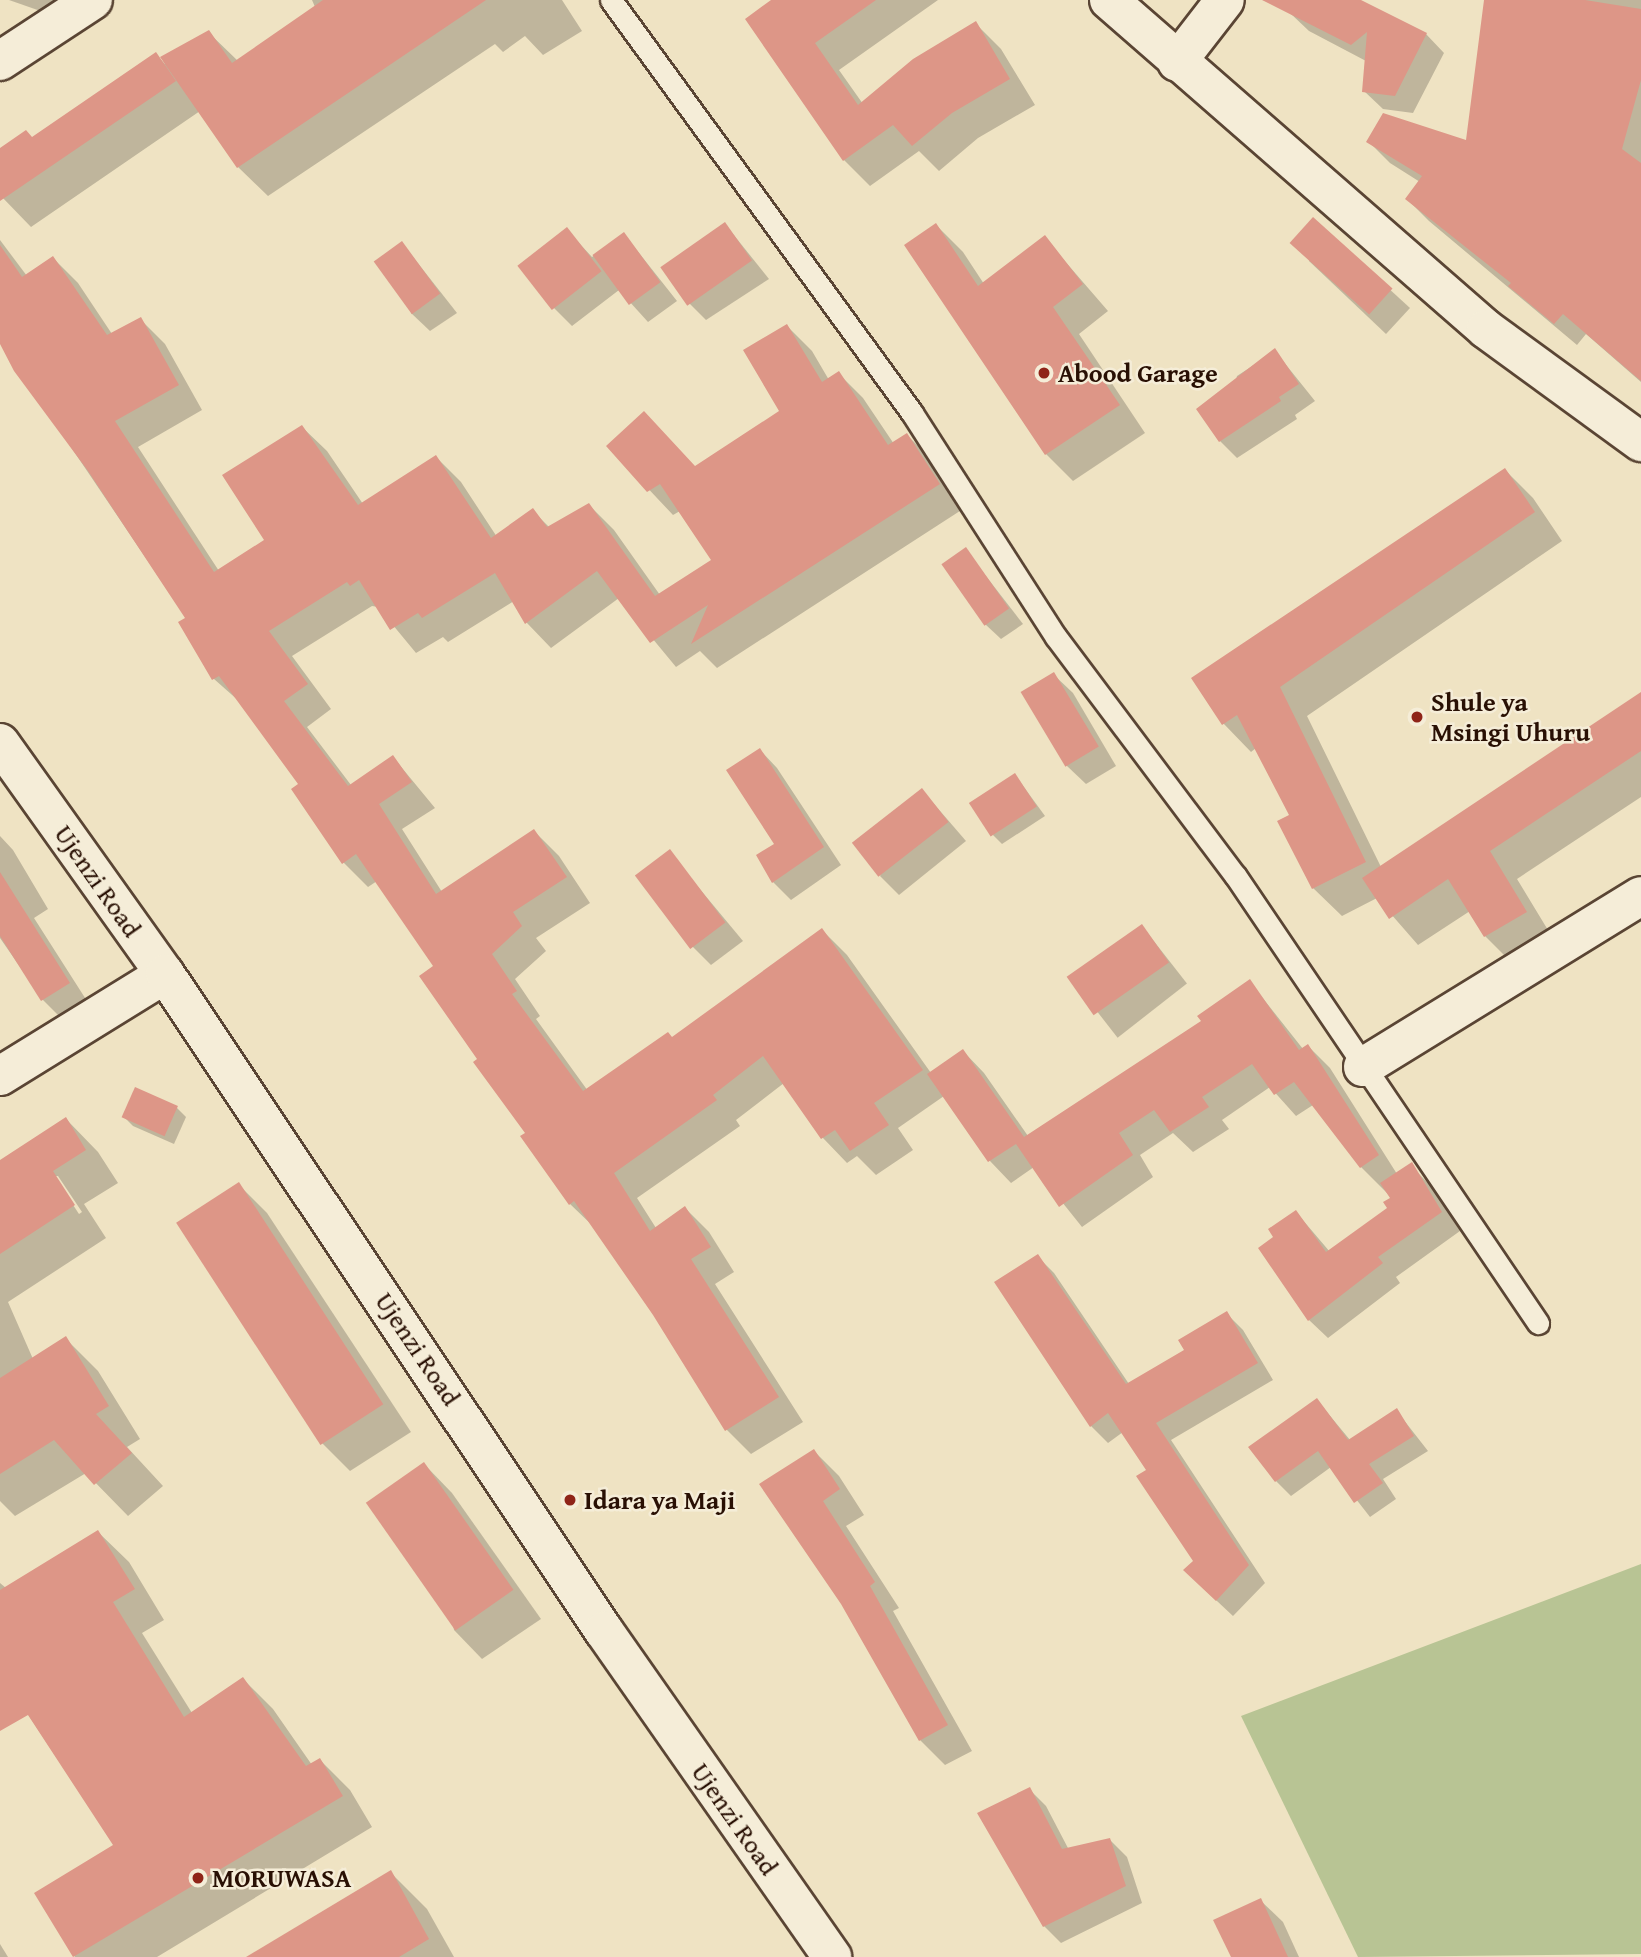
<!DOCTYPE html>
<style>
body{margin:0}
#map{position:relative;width:1641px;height:1957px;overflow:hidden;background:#efe3c3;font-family:"Gentium Book Plus",serif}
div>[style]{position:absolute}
.green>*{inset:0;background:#b8c494}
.shadow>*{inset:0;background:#0003;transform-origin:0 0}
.building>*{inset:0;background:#dd9687;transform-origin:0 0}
.roads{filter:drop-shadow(2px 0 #5a4534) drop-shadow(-2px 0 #5a4534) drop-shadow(0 2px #5a4534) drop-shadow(0 -2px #5a4534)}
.lane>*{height:21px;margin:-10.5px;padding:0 10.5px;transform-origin:10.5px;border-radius:10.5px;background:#f5edd8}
.street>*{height:38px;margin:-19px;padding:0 19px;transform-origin:19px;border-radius:19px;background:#f5edd8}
.secondary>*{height:38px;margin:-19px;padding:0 19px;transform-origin:19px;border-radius:19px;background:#f5edd8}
.dots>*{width:19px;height:19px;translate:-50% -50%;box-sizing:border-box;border:4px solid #f5edd8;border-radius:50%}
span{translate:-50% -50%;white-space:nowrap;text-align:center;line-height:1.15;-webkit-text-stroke:5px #f5edd8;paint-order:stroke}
.poi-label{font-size:26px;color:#291004;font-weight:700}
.left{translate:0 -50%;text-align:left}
.street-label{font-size:26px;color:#291004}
</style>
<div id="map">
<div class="green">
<div style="clip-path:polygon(1641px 1564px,1641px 1954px,1358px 1957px,1241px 1716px)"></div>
</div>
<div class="shadow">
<div style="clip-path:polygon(9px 0,54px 0,49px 14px)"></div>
<div style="clip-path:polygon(312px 0,562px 0,582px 31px,543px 55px,525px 36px,503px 52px,495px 44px,268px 196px,238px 167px,200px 111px,31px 227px,0 195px,0 161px,156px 55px,165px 64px,208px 32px,238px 61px,315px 7px)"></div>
<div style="clip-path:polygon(775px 0,938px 0,839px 70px,863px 104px,976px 24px,1001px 49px,1035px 105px,978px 138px,939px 171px,919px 151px,870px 186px,844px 160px,747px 19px)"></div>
<div style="clip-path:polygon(1297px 0,1358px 0,1426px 34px,1444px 53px,1413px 113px,1383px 109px,1364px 91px,1366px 61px,1309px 31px,1290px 13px)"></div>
<div style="clip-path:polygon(1486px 0,1641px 0,1641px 382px,1586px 334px,1577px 345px,1429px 221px,1407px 199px,1420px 182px,1390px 163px,1368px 141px,1467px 142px)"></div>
<div style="clip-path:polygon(1313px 219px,1410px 308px,1386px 334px,1309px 261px)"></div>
<div style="clip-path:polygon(725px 224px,769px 279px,706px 320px,687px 301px)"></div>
<div style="clip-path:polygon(936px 225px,963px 252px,984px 284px,1044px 237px,1108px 311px,1079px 334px,1145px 433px,1073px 481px,1046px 454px)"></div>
<div style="clip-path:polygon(566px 229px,592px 257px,624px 234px,677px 301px,648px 322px,619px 290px,572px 326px,553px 307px)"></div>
<div style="clip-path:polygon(0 240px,27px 276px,53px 258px,78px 283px,112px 334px,140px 319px,165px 344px,202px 410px,138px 447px,219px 571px,266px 541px,302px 427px,327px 451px,363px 504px,436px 457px,461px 482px,497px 537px,533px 511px,550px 528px,589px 505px,614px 530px,660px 595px,713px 561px,680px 511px,673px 515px,608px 446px,696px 468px,781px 411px,787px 326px,812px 351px,829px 380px,838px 373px,863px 398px,894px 444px,907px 435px,932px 460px,963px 509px,717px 668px,700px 651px,676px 667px,619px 598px,551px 648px,527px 623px,514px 601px,448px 642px,443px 637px,416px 653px,378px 607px,372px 606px,292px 656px,331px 709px,307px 727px,351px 785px,393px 757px,435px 808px,402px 829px,442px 892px,534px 831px,559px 856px,590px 903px,536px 938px,546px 951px,515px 979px,540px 1016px,536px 1019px,588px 1091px,672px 1039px,822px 930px,847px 955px,931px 1073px,963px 1051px,984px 1073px,1028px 1136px,1203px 1021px,1250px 982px,1303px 1049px,1308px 1046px,1330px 1068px,1397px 1174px,1415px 1170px,1434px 1189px,1460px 1231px,1396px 1277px,1400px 1283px,1328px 1338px,1309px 1320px,1275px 1238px,1296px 1212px,1330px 1252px,1389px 1208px,1392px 1198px,1361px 1167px,1313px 1105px,1296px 1116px,1270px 1087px,1222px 1120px,1229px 1129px,1193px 1152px,1173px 1133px,1140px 1155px,1153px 1177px,1082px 1227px,1034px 1167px,1011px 1183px,990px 1161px,944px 1096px,898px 1128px,913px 1150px,876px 1175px,857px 1156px,847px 1163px,823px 1138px,784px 1083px,736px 1120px,740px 1126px,637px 1198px,656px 1228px,685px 1208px,709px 1232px,734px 1272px,715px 1284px,803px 1422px,751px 1454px,727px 1430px,655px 1314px,595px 1228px,570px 1204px,480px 1059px,436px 967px,377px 881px,368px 887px,343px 862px,301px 784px,240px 702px,214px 679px,187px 619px,0 342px)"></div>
<div style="clip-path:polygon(402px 243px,457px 313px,430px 331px,411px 313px)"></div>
<div style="clip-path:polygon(1275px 351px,1315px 401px,1295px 415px,1297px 419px,1237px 458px,1220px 441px,1237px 376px)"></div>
<div style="clip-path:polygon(1505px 470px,1533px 498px,1562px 541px,1307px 716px,1381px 867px,1641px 695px,1641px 797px,1517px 879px,1554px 940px,1513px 964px,1485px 936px,1470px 911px,1418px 945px,1377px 898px,1342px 916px,1313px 888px,1291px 815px,1256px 748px,1251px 752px,1223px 723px)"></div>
<div style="clip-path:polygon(965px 549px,1023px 624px,1001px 639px,985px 624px)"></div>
<div style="clip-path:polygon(1054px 675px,1073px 693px,1116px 766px,1086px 784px,1067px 766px)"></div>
<div style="clip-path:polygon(760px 750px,777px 768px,841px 865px,791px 900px,773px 882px,758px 855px,776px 844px)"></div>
<div style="clip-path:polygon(1015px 775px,1045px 816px,1002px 844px,993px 835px)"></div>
<div style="clip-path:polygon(922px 790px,966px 841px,899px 895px,880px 876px)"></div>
<div style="clip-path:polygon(0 836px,13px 850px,48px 909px,34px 918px,87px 1001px,61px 1018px,43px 1000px,0 938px)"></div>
<div style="clip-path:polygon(669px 852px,743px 941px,711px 965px,693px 947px)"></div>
<div style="left:1142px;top:926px;width:73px;height:88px;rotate:52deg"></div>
<div style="clip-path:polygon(136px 1089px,177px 1108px,186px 1117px,174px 1144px,133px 1126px,124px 1117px)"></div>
<div style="clip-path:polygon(evenodd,66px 1119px,98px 1152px,118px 1183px,84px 1204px,106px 1238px,8px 1302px,33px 1359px,66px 1339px,98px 1371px,140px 1439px,127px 1447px,163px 1486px,128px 1516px,86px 1473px,15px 1516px,0 1501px,0 1162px,66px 1119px,54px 1176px,58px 1176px,82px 1212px,79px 1214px,54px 1176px)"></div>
<div style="clip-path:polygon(239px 1185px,267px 1213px,411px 1432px,350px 1471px,322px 1443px,178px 1224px)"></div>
<div style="clip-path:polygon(1037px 1256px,1054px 1273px,1129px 1384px,1186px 1351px,1226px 1313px,1243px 1330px,1273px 1380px,1171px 1440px,1265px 1583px,1233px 1616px,1202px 1587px,1195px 1561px,1148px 1470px,1123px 1432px,1108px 1443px,1091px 1426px,997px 1283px)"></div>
<div style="clip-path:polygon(1317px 1400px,1350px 1440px,1396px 1410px,1428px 1451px,1383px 1479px,1396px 1499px,1370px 1517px,1331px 1467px,1291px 1496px,1276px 1481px)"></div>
<div style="clip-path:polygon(814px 1451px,839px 1476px,864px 1515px,846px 1526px,899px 1608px,893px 1611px,972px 1751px,945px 1765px,920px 1740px,843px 1603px,762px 1485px)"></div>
<div style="clip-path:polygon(424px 1464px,452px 1493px,541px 1619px,482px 1659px,454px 1630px)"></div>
<div style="clip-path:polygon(98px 1532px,129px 1562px,164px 1620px,142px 1633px,192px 1713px,243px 1679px,273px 1709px,312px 1765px,320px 1760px,350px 1790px,372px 1827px,157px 1957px,75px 1957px,36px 1894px,115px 1846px,4px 1678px,0 1681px,0 1583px,6px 1588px)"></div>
<div style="clip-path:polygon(1029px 1789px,1046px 1806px,1069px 1850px,1110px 1840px,1127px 1857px,1142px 1903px,1061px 1943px,1044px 1926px)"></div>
<div style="clip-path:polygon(390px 1872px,427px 1909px,454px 1957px,249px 1957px)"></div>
<div style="clip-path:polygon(1260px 1900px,1283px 1922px,1299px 1957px,1233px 1957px)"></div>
<div style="clip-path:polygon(0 1944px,8px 1957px,0 1957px)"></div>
</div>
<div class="building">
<div style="clip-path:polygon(323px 0,486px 0,237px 168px,160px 57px,209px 30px,232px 63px)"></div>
<div style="clip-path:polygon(771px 0,876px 0,815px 43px,858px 105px,913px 59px,976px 21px,1010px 79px,952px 113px,912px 146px,893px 125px,843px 161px,745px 19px)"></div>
<div style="clip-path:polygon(1262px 0,1361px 0,1427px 33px,1395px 96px,1362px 92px,1367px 32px,1351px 45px)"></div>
<div style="clip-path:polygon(1484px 0,1585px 0,1641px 9px,1641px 80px,1622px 149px,1641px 163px,1641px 381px,1563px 314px,1554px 324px,1508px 286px,1511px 283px,1405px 199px,1422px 176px,1366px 142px,1383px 113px,1466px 140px)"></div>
<div style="clip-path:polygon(156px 52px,176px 81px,0 201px,0 148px,26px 130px,32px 137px)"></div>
<div style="left:1313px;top:217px;width:107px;height:35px;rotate:42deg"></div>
<div style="left:725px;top:222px;width:47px;height:79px;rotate:55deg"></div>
<div style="clip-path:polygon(936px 223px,978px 286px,1045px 235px,1083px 284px,1053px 307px,1120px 405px,1045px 455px,904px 245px)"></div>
<div style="left:567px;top:227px;width:56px;height:63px;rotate:52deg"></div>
<div style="left:624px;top:232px;width:62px;height:39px;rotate:54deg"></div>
<div style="left:402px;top:241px;width:65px;height:35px;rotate:54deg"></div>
<div style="clip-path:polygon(0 245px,22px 277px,53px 256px,107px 335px,141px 317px,179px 385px,115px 421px,214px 572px,264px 540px,222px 475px,302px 425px,358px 505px,436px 455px,491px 538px,533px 508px,547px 527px,589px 503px,655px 596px,711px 560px,660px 484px,647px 492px,606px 446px,644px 411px,695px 466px,779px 411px,743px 350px,787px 324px,822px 382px,839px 371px,888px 445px,907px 433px,940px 484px,691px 644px,708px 605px,650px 643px,597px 571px,525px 624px,495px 573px,422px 618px,418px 613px,390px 630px,359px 580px,350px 586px,347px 582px,269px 631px,308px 684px,284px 701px,348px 786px,393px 755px,412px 782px,379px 804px,436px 894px,534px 829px,567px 877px,513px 912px,522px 926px,492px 954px,517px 991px,512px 994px,583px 1091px,668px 1032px,672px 1037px,822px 928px,923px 1070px,874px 1103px,889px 1125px,850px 1151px,835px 1130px,821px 1139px,763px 1056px,713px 1095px,717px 1100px,614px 1173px,650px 1231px,685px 1206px,711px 1247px,691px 1259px,779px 1397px,725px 1431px,653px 1315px,574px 1201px,569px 1205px,520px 1136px,525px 1133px,473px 1062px,477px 1059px,419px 976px,433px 966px,356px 854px,342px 864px,291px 789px,298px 784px,219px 676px,212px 680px,178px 622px,185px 618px,88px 471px,14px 371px,0 344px)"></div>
<div style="clip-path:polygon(1275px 348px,1299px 384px,1279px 397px,1281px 401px,1219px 442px,1196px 409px)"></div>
<div style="clip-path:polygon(1505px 468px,1535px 512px,1280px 687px,1366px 862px,1312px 889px,1277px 821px,1289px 815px,1237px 715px,1222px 725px,1191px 678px)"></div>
<div style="left:966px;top:547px;width:75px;height:30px;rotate:55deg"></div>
<div style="left:1054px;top:672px;width:87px;height:39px;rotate:59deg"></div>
<div style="clip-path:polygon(1641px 692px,1641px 751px,1490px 851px,1527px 912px,1484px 937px,1448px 879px,1389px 919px,1362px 878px)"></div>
<div style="clip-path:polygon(760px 748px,824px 847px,772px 883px,756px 855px,774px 844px,726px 770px)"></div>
<div style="left:1015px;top:773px;width:40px;height:55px;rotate:57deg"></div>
<div style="left:922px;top:788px;width:43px;height:89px;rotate:52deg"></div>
<div style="left:670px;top:849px;width:92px;height:44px;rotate:53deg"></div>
<div style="clip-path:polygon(0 872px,70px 983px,41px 1001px,0 936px)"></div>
<div style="left:1142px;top:924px;width:47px;height:92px;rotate:55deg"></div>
<div style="clip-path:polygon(1250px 979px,1299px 1050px,1308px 1044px,1379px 1155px,1360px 1168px,1294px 1082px,1274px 1095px,1252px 1064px,1202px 1097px,1209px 1107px,1170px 1132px,1154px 1110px,1119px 1133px,1133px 1155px,1059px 1207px,1016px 1144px,988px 1162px,927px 1074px,963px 1049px,1024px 1137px,1201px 1021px,1197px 1016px)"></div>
<div style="left:135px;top:1087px;width:47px;height:33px;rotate:24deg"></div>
<div style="clip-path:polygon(66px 1117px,86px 1150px,53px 1171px,75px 1205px,0 1254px,0 1160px)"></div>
<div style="clip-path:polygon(1412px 1162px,1442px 1212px,1378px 1257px,1383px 1263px,1308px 1321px,1258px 1248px,1273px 1237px,1268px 1229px,1296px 1210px,1326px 1252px,1387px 1208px,1383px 1202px,1390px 1198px,1380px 1183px)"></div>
<div style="left:239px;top:1182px;width:265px;height:75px;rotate:57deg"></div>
<div style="clip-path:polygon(1038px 1254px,1126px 1384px,1184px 1350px,1178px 1340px,1227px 1311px,1258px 1363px,1156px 1423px,1249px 1565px,1216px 1601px,1183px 1570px,1193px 1561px,1136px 1476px,1146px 1470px,1108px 1413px,1090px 1427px,994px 1282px)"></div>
<div style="clip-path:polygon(66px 1336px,109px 1406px,96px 1414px,132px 1453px,94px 1485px,54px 1440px,0 1474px,0 1378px)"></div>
<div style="clip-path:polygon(1317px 1398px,1348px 1440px,1397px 1408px,1414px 1436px,1369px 1464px,1383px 1483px,1354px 1503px,1318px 1451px,1275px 1482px,1248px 1447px)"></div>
<div style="clip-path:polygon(814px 1449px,840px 1489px,823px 1501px,875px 1582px,870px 1586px,948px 1725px,919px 1741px,841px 1604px,759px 1484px)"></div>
<div style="left:424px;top:1462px;width:156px;height:71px;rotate:55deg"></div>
<div style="clip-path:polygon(98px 1530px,135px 1589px,113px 1602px,184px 1717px,243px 1677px,306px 1766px,320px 1758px,343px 1796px,73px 1957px,34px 1893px,113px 1845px,28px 1715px,0 1731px,0 1590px)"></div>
<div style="clip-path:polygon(1030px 1787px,1062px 1849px,1110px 1838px,1126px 1886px,1043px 1927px,977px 1813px)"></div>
<div style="clip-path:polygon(391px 1870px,429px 1939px,399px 1957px,246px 1957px)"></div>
<div style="clip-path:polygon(1261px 1898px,1288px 1957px,1231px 1957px,1213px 1920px)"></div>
</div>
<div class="roads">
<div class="lane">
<div style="left:611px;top:0;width:511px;rotate:53.91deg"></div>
<div style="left:912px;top:413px;width:266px;rotate:57.3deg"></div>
<div style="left:1056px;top:637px;width:298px;rotate:53.1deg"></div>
<div style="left:1235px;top:875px;width:541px;rotate:55.93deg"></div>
</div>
<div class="street">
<div style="left:1109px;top:0;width:500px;rotate:41.11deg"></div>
<div style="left:1486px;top:329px;width:192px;rotate:36.1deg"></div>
<div style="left:0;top:61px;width:111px;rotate:-33.3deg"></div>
<div style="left:1177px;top:62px;width:78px;rotate:-52.3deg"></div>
<div style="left:1363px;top:1067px;width:326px;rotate:-31.6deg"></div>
<div style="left:0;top:1076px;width:194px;rotate:-31.7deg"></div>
</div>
<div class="secondary">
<div style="left:0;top:743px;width:284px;rotate:54.5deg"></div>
<div style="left:165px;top:974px;width:790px;rotate:56.25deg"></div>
<div style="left:604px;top:1631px;width:398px;rotate:55deg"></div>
</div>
</div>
<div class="dots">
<div style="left:1044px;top:373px;background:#8f2418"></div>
<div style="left:1417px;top:717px;background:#8f2418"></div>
<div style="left:570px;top:1500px;background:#8f2418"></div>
<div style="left:198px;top:1878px;background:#8f2418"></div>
</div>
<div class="poi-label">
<span class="left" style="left:1058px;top:373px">Abood Garage</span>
<span class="left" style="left:1431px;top:717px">Shule ya<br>Msingi Uhuru</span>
<span class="left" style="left:584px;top:1500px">Idara ya Maji</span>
<span class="left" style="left:212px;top:1878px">MORUWASA</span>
</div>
<div class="street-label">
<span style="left:98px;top:881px;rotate:55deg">Ujenzi Road</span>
<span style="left:418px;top:1349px;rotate:56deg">Ujenzi Road</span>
<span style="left:735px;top:1819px;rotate:55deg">Ujenzi Road</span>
</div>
</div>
